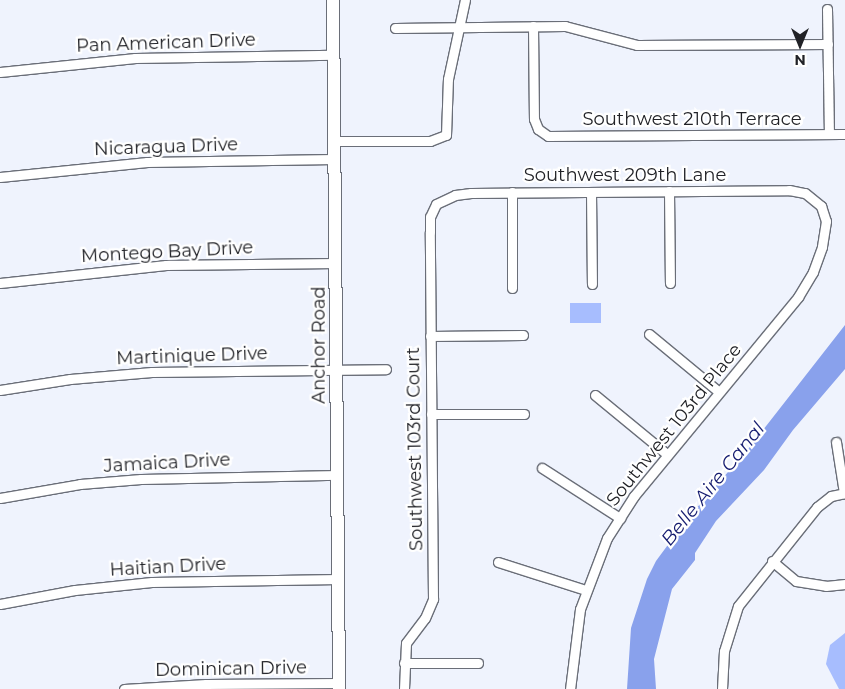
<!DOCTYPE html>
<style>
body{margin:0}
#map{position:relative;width:845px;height:689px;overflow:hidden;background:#eff3fd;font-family:Montserrat,sans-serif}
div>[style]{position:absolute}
.green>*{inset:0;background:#a7bdfe;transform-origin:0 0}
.water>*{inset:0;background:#89a1ec}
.roads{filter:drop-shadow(1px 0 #6a6e78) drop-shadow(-1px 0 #6a6e78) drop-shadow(0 1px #6a6e78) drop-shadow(0 -1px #6a6e78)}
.street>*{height:9px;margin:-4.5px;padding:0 4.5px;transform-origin:4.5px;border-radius:4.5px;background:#fff}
.secondary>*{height:12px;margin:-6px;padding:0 6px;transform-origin:6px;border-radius:6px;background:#fff}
span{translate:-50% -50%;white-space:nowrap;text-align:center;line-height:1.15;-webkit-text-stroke:4.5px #fff;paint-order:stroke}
.street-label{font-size:18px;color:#212227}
.water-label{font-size:19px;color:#131a6f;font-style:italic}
.north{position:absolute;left:775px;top:20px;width:50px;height:50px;-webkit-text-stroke:4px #fff;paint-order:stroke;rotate:180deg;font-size:14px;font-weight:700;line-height:20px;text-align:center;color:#212227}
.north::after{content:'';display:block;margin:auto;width:18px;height:22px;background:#212227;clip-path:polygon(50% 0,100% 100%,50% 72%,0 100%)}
</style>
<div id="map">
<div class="green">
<div style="left:570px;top:303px;width:31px;height:20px"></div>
<div style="clip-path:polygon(845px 633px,845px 689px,839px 689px,826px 664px,830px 645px)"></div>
</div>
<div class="water">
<div style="clip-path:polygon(845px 325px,845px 369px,793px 430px,764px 470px,716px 521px,695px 553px,695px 560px,672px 589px,654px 659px,656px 689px,627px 689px,631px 628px,647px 579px,656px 561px,687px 519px,749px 448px)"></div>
</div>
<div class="roads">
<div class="street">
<div style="left:827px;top:9px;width:125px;rotate:89.1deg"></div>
<div style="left:533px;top:26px;width:93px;rotate:89.4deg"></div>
<div style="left:534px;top:119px;width:11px;rotate:68deg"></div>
<div style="left:538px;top:129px;width:12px;rotate:35deg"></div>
<div style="left:548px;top:136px;width:297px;rotate:-0.4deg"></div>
<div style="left:395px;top:28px;width:170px;rotate:-0.7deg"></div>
<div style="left:565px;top:26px;width:74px;rotate:14.8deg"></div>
<div style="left:637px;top:45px;width:191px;rotate:-0.3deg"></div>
<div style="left:0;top:72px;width:136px;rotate:-5.9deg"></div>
<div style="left:135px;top:58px;width:199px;rotate:-0.9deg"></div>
<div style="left:334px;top:141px;width:96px"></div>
<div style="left:430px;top:141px;width:17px;rotate:-21deg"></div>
<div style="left:446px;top:135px;width:56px;rotate:-88deg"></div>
<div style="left:448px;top:79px;width:81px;rotate:-77.9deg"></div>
<div style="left:0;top:177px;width:148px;rotate:-5.8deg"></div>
<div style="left:147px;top:162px;width:187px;rotate:-0.9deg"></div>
<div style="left:669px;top:191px;width:92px;rotate:89.4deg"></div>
<div style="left:512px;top:192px;width:96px;rotate:90deg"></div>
<div style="left:591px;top:192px;width:92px;rotate:89.4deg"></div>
<div style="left:0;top:283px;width:167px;rotate:-6.2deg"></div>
<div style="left:166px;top:265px;width:170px;rotate:-0.7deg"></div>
<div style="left:649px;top:334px;width:91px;rotate:39.6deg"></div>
<div style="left:430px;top:336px;width:93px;rotate:-0.6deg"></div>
<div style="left:0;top:390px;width:71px;rotate:-8.9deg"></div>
<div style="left:70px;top:379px;width:82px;rotate:-4.9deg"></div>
<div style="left:152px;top:372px;width:234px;rotate:-0.7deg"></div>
<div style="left:595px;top:395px;width:94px;rotate:39.4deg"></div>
<div style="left:431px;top:414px;width:93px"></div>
<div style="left:836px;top:442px;width:52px;rotate:81.1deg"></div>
<div style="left:542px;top:468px;width:93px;rotate:32.7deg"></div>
<div style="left:0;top:498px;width:81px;rotate:-9.9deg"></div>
<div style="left:80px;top:484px;width:61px;rotate:-4.7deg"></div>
<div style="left:141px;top:479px;width:197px;rotate:-1.2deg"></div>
<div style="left:772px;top:561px;width:31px;rotate:40deg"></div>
<div style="left:796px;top:581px;width:30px;rotate:9deg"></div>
<div style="left:826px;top:586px;width:19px;rotate:-6deg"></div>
<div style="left:498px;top:562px;width:92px;rotate:17.7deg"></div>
<div style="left:0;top:604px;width:76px;rotate:-10.6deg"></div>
<div style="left:75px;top:590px;width:77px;rotate:-5.9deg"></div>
<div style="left:152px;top:582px;width:187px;rotate:-0.9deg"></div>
<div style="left:404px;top:663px;width:74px"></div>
<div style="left:124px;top:689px;width:82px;rotate:-3.5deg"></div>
<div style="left:206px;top:684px;width:133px;rotate:-0.4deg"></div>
<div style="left:404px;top:689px;width:46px;rotate:-87.5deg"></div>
<div style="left:406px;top:643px;width:31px;rotate:-53deg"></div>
<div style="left:425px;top:618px;width:21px;rotate:-67deg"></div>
<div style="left:433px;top:599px;width:367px;rotate:-90.5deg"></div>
<div style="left:430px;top:232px;width:15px;rotate:-90deg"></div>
<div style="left:430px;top:217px;width:14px;rotate:-65deg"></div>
<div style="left:436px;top:204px;width:21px;rotate:-25deg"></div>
<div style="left:455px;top:195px;width:16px;rotate:-7deg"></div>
<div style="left:471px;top:193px;width:318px;rotate:-0.5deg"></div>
<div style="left:789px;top:190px;width:16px;rotate:11deg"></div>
<div style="left:805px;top:193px;width:21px;rotate:39deg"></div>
<div style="left:821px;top:206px;width:16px;rotate:72deg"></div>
<div style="left:826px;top:221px;width:26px;rotate:99deg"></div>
<div style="left:822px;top:247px;width:27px;rotate:110deg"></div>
<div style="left:813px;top:272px;width:29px;rotate:121deg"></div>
<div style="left:798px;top:297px;width:258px;rotate:129.5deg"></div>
<div style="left:634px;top:496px;width:50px;rotate:122.7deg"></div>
<div style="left:607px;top:538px;width:76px;rotate:110.8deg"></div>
<div style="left:580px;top:609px;width:81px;rotate:97.1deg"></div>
<div style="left:722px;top:689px;width:38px;rotate:-87deg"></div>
<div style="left:724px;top:651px;width:47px;rotate:-72.7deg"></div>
<div style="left:738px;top:606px;width:127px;rotate:-51.4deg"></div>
<div style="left:817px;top:507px;width:18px;rotate:-38deg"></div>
<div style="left:831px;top:496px;width:14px;rotate:-12deg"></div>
</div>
<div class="secondary">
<div style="left:333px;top:0;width:689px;rotate:89.5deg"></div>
</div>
</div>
<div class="street-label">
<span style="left:166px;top:43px;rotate:-2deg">Pan American Drive</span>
<span style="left:692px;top:119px">Southwest 210th Terrace</span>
<span style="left:166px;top:147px;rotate:-2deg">Nicaragua Drive</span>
<span style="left:625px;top:175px">Southwest 209th Lane</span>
<span style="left:167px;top:252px;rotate:-3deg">Montego Bay Drive</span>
<span style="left:319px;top:345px;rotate:-90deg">Anchor Road</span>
<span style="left:192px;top:356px;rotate:-2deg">Martinique Drive</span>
<span style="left:674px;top:425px;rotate:-51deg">Southwest 103rd Place</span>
<span style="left:415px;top:449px;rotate:-91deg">Southwest 103rd Court</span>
<span style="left:167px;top:463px;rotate:-3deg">Jamaica Drive</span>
<span style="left:168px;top:567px;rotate:-3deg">Haitian Drive</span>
<span style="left:231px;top:669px;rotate:-1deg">Dominican Drive</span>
</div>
<div class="water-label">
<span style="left:713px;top:484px;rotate:-51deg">Belle Aire Canal</span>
</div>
<div class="north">N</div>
</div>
